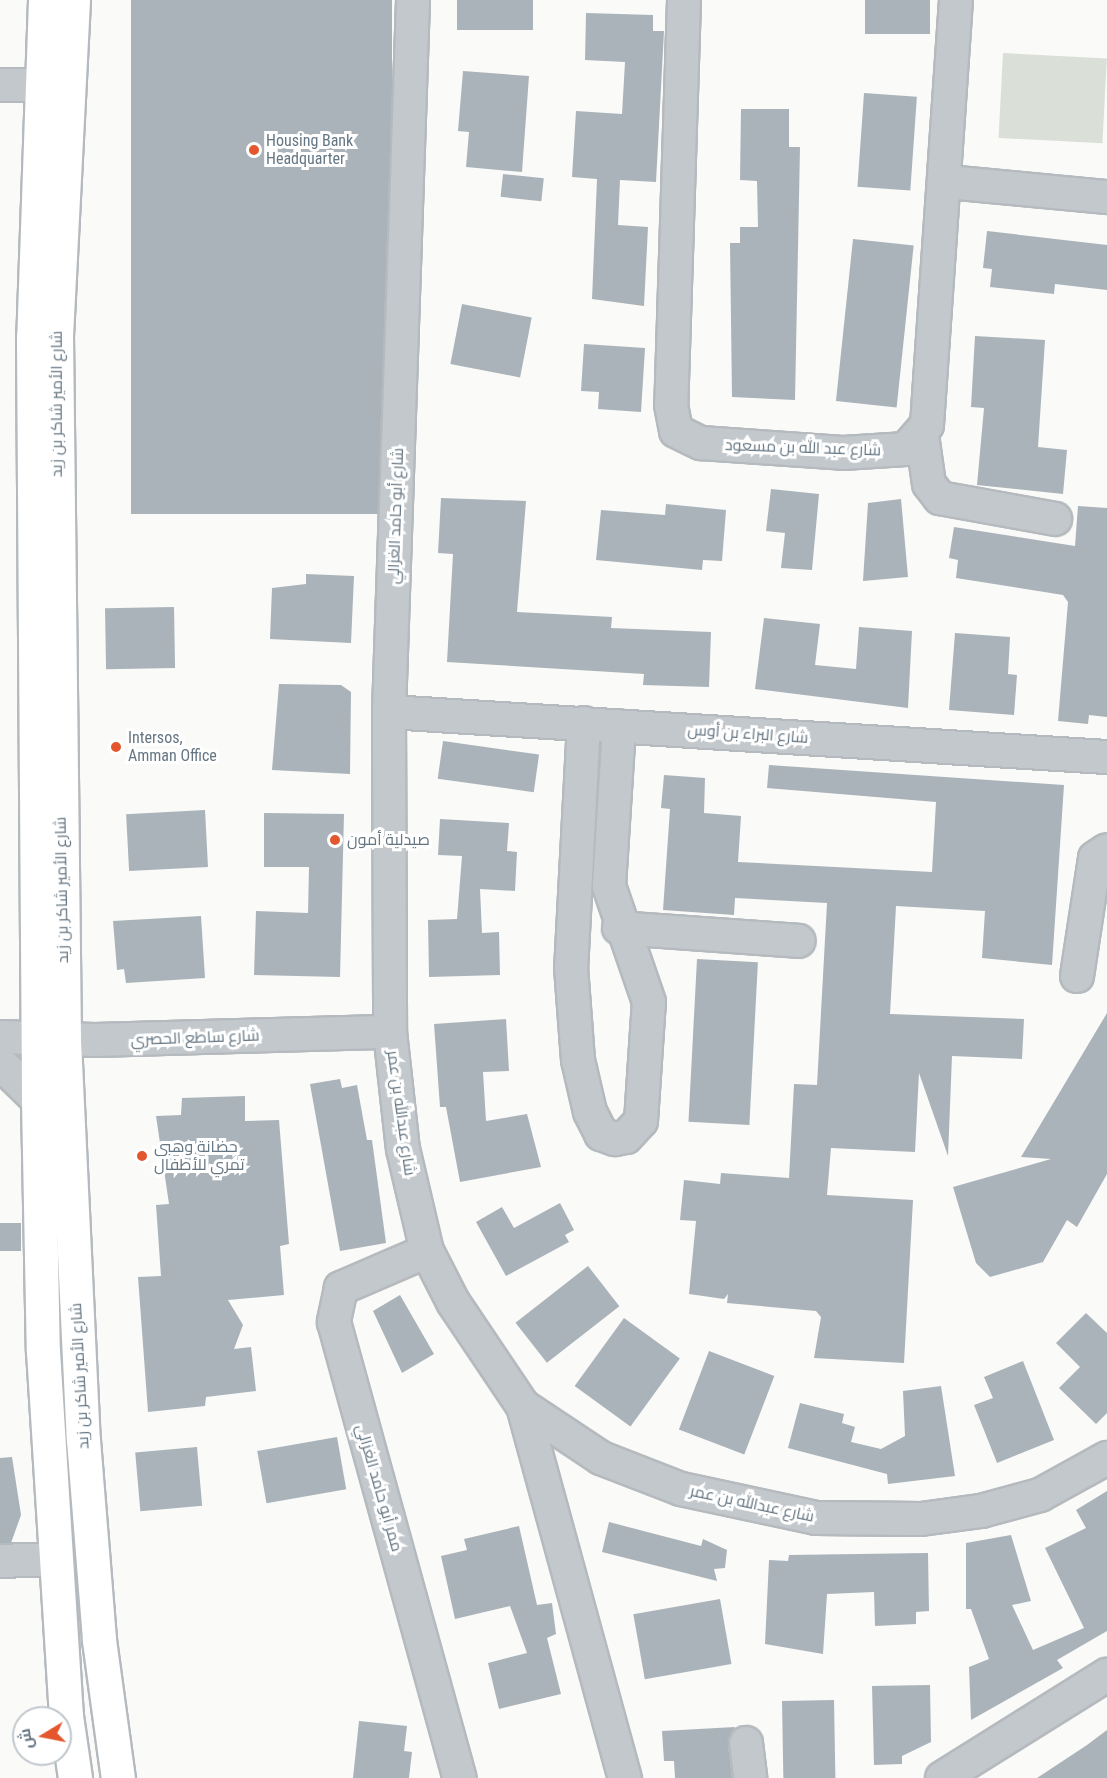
<!DOCTYPE html>
<meta charset="utf-8">
<style>
body{margin:0}
#map{position:relative;width:1107px;height:1778px;overflow:hidden;background:#fafaf8;font-family:"Roboto Condensed",Cairo,sans-serif}
div>[style]{position:absolute}
.green>*{inset:0;background:#dadfd7;transform-origin:0 0}
.building>*{inset:0;background:#aab3b9;transform-origin:0 0}
.roads{filter:drop-shadow(2px 0 #b5babe) drop-shadow(-2px 0 #b5babe) drop-shadow(0 2px #b5babe) drop-shadow(0 -2px #b5babe)}
.minor>*{height:32px;margin:-16px;padding:0 16px;transform-origin:16px;border-radius:16px;background:#c3c8cc}
.major>*{height:33px;margin:-16.5px;padding:0 16.5px;transform-origin:16.5px;border-radius:16.5px;background:#fff}
.dots>*{width:16px;height:16px;translate:-50% -50%;box-sizing:border-box;border:3px solid #fff;border-radius:50%}
span{translate:-50% -50%;white-space:nowrap;text-align:center;line-height:1.15;-webkit-text-stroke:6px #fff;paint-order:stroke}
.poi-label{font-size:16px;color:#657683}
.left{translate:0 -50%;text-align:left}
.street-label{font-size:16px;color:#657683}
.north{position:absolute;left:12px;top:1706px;width:60px;height:60px;box-sizing:border-box;background:#fff;border:2px solid #c1c8cd;border-radius:50%;rotate:260deg;font-size:16px;font-weight:700;line-height:24px;text-align:center;color:#657683}
.north::after{content:'';display:block;margin:auto;width:21px;height:27px;background:#e4572e;clip-path:polygon(50% 0,100% 100%,50% 72%,0 100%)}
</style>
<div id="map">
<div class="green">
<div style="left:1003px;top:53px;width:104px;height:85px;rotate:3deg"></div>
</div>
<div class="building">
<div style="left:131px;top:0;width:261px;height:514px"></div>
<div style="left:457px;top:0;width:76px;height:30px"></div>
<div style="left:865px;top:0;width:65px;height:34px"></div>
<div style="clip-path:polygon(586px 13px,653px 15px,653px 31px,664px 31px,656px 182px,620px 180px,618px 225px,648px 227px,644px 306px,592px 299px,597px 179px,572px 177px,576px 111px,622px 114px,625px 62px,585px 60px)"></div>
<div style="clip-path:polygon(463px 71px,529px 76px,522px 172px,466px 167px,469px 132px,458px 131px)"></div>
<div style="left:864px;top:93px;width:53px;height:94px;rotate:4deg"></div>
<div style="clip-path:polygon(741px 109px,789px 109px,789px 147px,800px 147px,795px 400px,732px 397px,730px 243px,740px 243px,740px 227px,758px 227px,757px 181px,740px 180px)"></div>
<div style="left:503px;top:174px;width:41px;height:23px;rotate:6deg"></div>
<div style="clip-path:polygon(987px 231px,1107px 245px,1107px 290px,1055px 284px,1054px 294px,990px 287px,992px 269px,983px 268px)"></div>
<div style="left:853px;top:239px;width:61px;height:163px;rotate:6deg"></div>
<div style="left:462px;top:304px;width:71px;height:61px;rotate:11deg"></div>
<div style="clip-path:polygon(975px 336px,1045px 340px,1038px 447px,1067px 450px,1063px 494px,977px 485px,984px 408px,971px 407px)"></div>
<div style="clip-path:polygon(584px 344px,645px 348px,641px 412px,598px 409px,599px 392px,581px 391px)"></div>
<div style="clip-path:polygon(771px 489px,819px 494px,812px 570px,781px 568px,785px 533px,766px 531px)"></div>
<div style="clip-path:polygon(441px 498px,526px 501px,517px 612px,612px 617px,611px 628px,711px 632px,709px 687px,643px 685px,644px 674px,447px 662px,453px 554px,438px 553px)"></div>
<div style="clip-path:polygon(901px 499px,908px 577px,863px 581px,868px 503px)"></div>
<div style="clip-path:polygon(666px 504px,726px 510px,722px 561px,703px 560px,702px 570px,596px 560px,601px 510px,665px 515px)"></div>
<div style="clip-path:polygon(1078px 506px,1107px 508px,1107px 717px,1089px 715px,1088px 724px,1058px 721px,1068px 602px,1063px 595px,956px 578px,958px 560px,949px 558px,954px 527px,1075px 546px)"></div>
<div style="clip-path:polygon(306px 574px,354px 576px,351px 643px,270px 639px,272px 588px,306px 584px)"></div>
<div style="left:174px;top:607px;width:61px;height:69px;rotate:89deg"></div>
<div style="clip-path:polygon(764px 618px,820px 624px,815px 665px,856px 669px,859px 627px,912px 631px,908px 708px,755px 689px)"></div>
<div style="clip-path:polygon(955px 633px,1010px 637px,1008px 674px,1017px 675px,1014px 715px,949px 710px)"></div>
<div style="clip-path:polygon(279px 684px,341px 685px,351px 692px,350px 774px,272px 770px)"></div>
<div style="left:443px;top:741px;width:97px;height:38px;rotate:8deg"></div>
<div style="clip-path:polygon(769px 765px,1064px 785px,1052px 965px,982px 958px,985px 911px,896px 906px,890px 1014px,1024px 1019px,1022px 1059px,952px 1056px,948px 1156px,919px 1073px,915px 1152px,831px 1148px,827px 1195px,913px 1200px,904px 1363px,814px 1358px,821px 1317px,816px 1311px,727px 1303px,728px 1294px,724px 1299px,689px 1294px,696px 1221px,680px 1220px,684px 1180px,720px 1184px,721px 1173px,789px 1178px,794px 1084px,817px 1085px,827px 903px,735px 898px,734px 915px,663px 910px,670px 809px,661px 808px,664px 775px,705px 778px,704px 813px,741px 816px,738px 862px,932px 872px,936px 802px,767px 788px)"></div>
<div style="left:205px;top:810px;width:57px;height:79px;rotate:87deg"></div>
<div style="clip-path:polygon(264px 813px,344px 814px,340px 977px,254px 975px,256px 911px,308px 913px,309px 867px,264px 867px)"></div>
<div style="clip-path:polygon(440px 819px,509px 823px,507px 851px,517px 852px,515px 891px,480px 889px,482px 933px,499px 932px,500px 975px,429px 977px,428px 920px,457px 919px,462px 856px,438px 855px)"></div>
<div style="clip-path:polygon(201px 916px,205px 978px,126px 983px,124px 969px,117px 970px,113px 921px)"></div>
<div style="left:697px;top:959px;width:61px;height:163px;rotate:3deg"></div>
<div style="clip-path:polygon(1107px 1013px,1107px 1174px,1077px 1227px,1067px 1220px,1043px 1262px,990px 1277px,976px 1263px,953px 1187px,1051px 1159px,1021px 1157px)"></div>
<div style="clip-path:polygon(506px 1019px,509px 1071px,483px 1072px,486px 1121px,527px 1114px,541px 1167px,460px 1182px,446px 1107px,440px 1107px,434px 1024px)"></div>
<div style="clip-path:polygon(340px 1079px,342px 1088px,357px 1085px,367px 1140px,372px 1140px,386px 1243px,340px 1251px,310px 1084px)"></div>
<div style="clip-path:polygon(245px 1096px,245px 1121px,279px 1120px,289px 1244px,280px 1246px,284px 1295px,228px 1300px,243px 1325px,234px 1349px,251px 1347px,256px 1391px,206px 1397px,205px 1406px,148px 1412px,138px 1277px,161px 1276px,156px 1205px,169px 1204px,156px 1116px,181px 1115px,182px 1098px)"></div>
<div style="clip-path:polygon(560px 1203px,574px 1230px,565px 1235px,569px 1242px,506px 1276px,476px 1222px,502px 1207px,514px 1228px)"></div>
<div style="left:0;top:1223px;width:21px;height:28px"></div>
<div style="left:588px;top:1266px;width:51px;height:92px;rotate:52deg"></div>
<div style="clip-path:polygon(400px 1295px,434px 1354px,402px 1373px,373px 1311px)"></div>
<div style="clip-path:polygon(1086px 1313px,1107px 1333px,1107px 1413px,1096px 1424px,1059px 1388px,1080px 1367px,1056px 1343px)"></div>
<div style="left:624px;top:1318px;width:69px;height:84px;rotate:36deg"></div>
<div style="left:709px;top:1351px;width:70px;height:84px;rotate:21deg"></div>
<div style="clip-path:polygon(1023px 1361px,1054px 1440px,997px 1463px,974px 1405px,993px 1398px,984px 1377px)"></div>
<div style="clip-path:polygon(941px 1386px,955px 1476px,888px 1484px,887px 1474px,788px 1448px,800px 1403px,844px 1414px,842px 1423px,855px 1427px,851px 1442px,881px 1449px,905px 1436px,903px 1391px)"></div>
<div style="left:337px;top:1437px;width:53px;height:81px;rotate:80deg"></div>
<div style="left:197px;top:1447px;width:59px;height:62px;rotate:85deg"></div>
<div style="clip-path:polygon(12px 1457px,21px 1515px,11px 1543px,0 1543px,0 1458px)"></div>
<div style="clip-path:polygon(1107px 1491px,1107px 1631px,1057px 1660px,1063px 1668px,971px 1720px,969px 1667px,989px 1659px,971px 1609px,966px 1609px,966px 1543px,1011px 1535px,1031px 1601px,1012px 1605px,1033px 1650px,1084px 1628px,1045px 1548px,1086px 1528px,1076px 1510px)"></div>
<div style="clip-path:polygon(609px 1522px,701px 1546px,703px 1539px,727px 1550px,725px 1568px,714px 1569px,717px 1581px,602px 1552px)"></div>
<div style="clip-path:polygon(519px 1526px,537px 1605px,552px 1603px,556px 1634px,547px 1638px,561px 1694px,499px 1709px,488px 1663px,527px 1653px,510px 1606px,455px 1619px,441px 1556px,467px 1550px,464px 1539px)"></div>
<div style="clip-path:polygon(928px 1553px,929px 1611px,916px 1612px,916px 1624px,875px 1626px,874px 1592px,827px 1594px,823px 1654px,765px 1644px,769px 1560px,788px 1561px,789px 1555px)"></div>
<div style="left:720px;top:1599px;width:66px;height:88px;rotate:80deg"></div>
<div style="clip-path:polygon(930px 1685px,931px 1742px,902px 1756px,902px 1764px,874px 1765px,872px 1686px)"></div>
<div style="left:834px;top:1700px;width:78px;height:52px;rotate:89deg"></div>
<div style="clip-path:polygon(359px 1721px,407px 1726px,404px 1751px,412px 1752px,409px 1778px,353px 1778px)"></div>
<div style="clip-path:polygon(735px 1727px,728px 1744px,732px 1778px,675px 1778px,674px 1761px,664px 1761px,662px 1731px)"></div>
<div style="clip-path:polygon(1107px 1730px,1107px 1778px,1037px 1778px,1087px 1745px)"></div>
</div>
<div class="roads">
<div class="minor">
<div style="left:413px;top:0;width:712px;rotate:91.93deg"></div>
<div style="left:389px;top:712px;width:320px;rotate:89.8deg"></div>
<div style="left:390px;top:1032px;width:118px;rotate:83.7deg"></div>
<div style="left:403px;top:1149px;width:105px;rotate:76.8deg"></div>
<div style="left:427px;top:1251px;width:57px;rotate:63deg"></div>
<div style="left:453px;top:1302px;width:125px;rotate:56.1deg"></div>
<div style="left:523px;top:1406px;width:94px;rotate:33.7deg"></div>
<div style="left:601px;top:1458px;width:86px;rotate:21.2deg"></div>
<div style="left:681px;top:1489px;width:138px;rotate:12.1deg"></div>
<div style="left:816px;top:1518px;width:105px;rotate:0.5deg"></div>
<div style="left:921px;top:1519px;width:61px;rotate:-7.6deg"></div>
<div style="left:981px;top:1511px;width:61px;rotate:-15.2deg"></div>
<div style="left:1040px;top:1495px;width:77px;rotate:-28.9deg"></div>
<div style="left:684px;top:0;width:405px;rotate:91.8deg"></div>
<div style="left:671px;top:405px;width:26px;rotate:79deg"></div>
<div style="left:676px;top:431px;width:28px;rotate:26deg"></div>
<div style="left:701px;top:443px;width:142px;rotate:4deg"></div>
<div style="left:843px;top:453px;width:63px;rotate:-3.6deg"></div>
<div style="left:906px;top:449px;width:32px;rotate:-49deg"></div>
<div style="left:927px;top:425px;width:426px;rotate:-86.1deg"></div>
<div style="left:0;top:85px;width:68px"></div>
<div style="left:948px;top:182px;width:160px;rotate:5.4deg"></div>
<div style="left:922px;top:435px;width:49px;rotate:81.9deg"></div>
<div style="left:929px;top:484px;width:18px;rotate:52deg"></div>
<div style="left:940px;top:498px;width:117px;rotate:10.3deg"></div>
<div style="left:389px;top:712px;width:719px;rotate:3.59deg"></div>
<div style="left:584px;top:723px;width:244px;rotate:93deg"></div>
<div style="left:571px;top:967px;width:93px;rotate:85.7deg"></div>
<div style="left:578px;top:1060px;width:53px;rotate:77deg"></div>
<div style="left:590px;top:1112px;width:25px;rotate:63deg"></div>
<div style="left:601px;top:1134px;width:15px;rotate:20deg"></div>
<div style="left:615px;top:1139px;width:11px;rotate:-10deg"></div>
<div style="left:626px;top:1137px;width:22px;rotate:-47deg"></div>
<div style="left:641px;top:1121px;width:119px;rotate:-86.2deg"></div>
<div style="left:649px;top:1002px;width:123px;rotate:-109deg"></div>
<div style="left:609px;top:886px;width:160px;rotate:-86.4deg"></div>
<div style="left:619px;top:928px;width:180px;rotate:4.1deg"></div>
<div style="left:1077px;top:976px;width:119px;rotate:-81.3deg"></div>
<div style="left:1095px;top:858px;width:14px;rotate:-34deg"></div>
<div style="left:0;top:1037px;width:95px;rotate:1.8deg"></div>
<div style="left:95px;top:1040px;width:295px;rotate:-1.6deg"></div>
<div style="left:0;top:1063px;width:53px;rotate:44.2deg"></div>
<div style="left:427px;top:1251px;width:94px;rotate:156.7deg"></div>
<div style="left:341px;top:1288px;width:35px;rotate:102deg"></div>
<div style="left:334px;top:1322px;width:473px;rotate:74.6deg"></div>
<div style="left:523px;top:1406px;width:386px;rotate:74.7deg"></div>
<div style="left:0;top:1561px;width:55px;rotate:-2.1deg"></div>
<div style="left:746px;top:1743px;width:35px;rotate:83deg"></div>
<div style="left:942px;top:1778px;width:195px;rotate:-32deg"></div>
</div>
<div class="major">
<div style="left:45px;top:0;width:337px;rotate:92deg"></div>
<div style="left:33px;top:337px;width:763px;rotate:89.62deg"></div>
<div style="left:38px;top:1100px;width:251px;rotate:88.9deg"></div>
<div style="left:43px;top:1351px;width:366px;rotate:86.4deg"></div>
<div style="left:66px;top:1716px;width:63px;rotate:81.7deg"></div>
<div style="left:73px;top:0;width:335px;rotate:92.9deg"></div>
<div style="left:56px;top:335px;width:706px;rotate:89.35deg"></div>
<div style="left:64px;top:1041px;width:399px;rotate:87.3deg"></div>
<div style="left:83px;top:1440px;width:201px;rotate:85.4deg"></div>
<div style="left:99px;top:1640px;width:139px;rotate:82.2deg"></div>
</div>
</div>
<div class="dots">
<div style="left:254px;top:150px;background:#e4572e"></div>
<div style="left:116px;top:747px;background:#e4572e"></div>
<div style="left:335px;top:840px;background:#e4572e"></div>
<div style="left:142px;top:1156px;background:#e4572e"></div>
</div>
<div class="poi-label">
<span class="left" style="left:266px;top:150px">Housing Bank<br>Headquarter</span>
<span class="left" style="left:128px;top:747px">Intersos,<br>Amman Office</span>
<span class="left" style="left:347px;top:840px">صيدلية أمون</span>
<span class="left" style="left:154px;top:1156px">حضانة وهبي<br>تمري للأطفال</span>
</div>
<div class="street-label">
<span style="left:57px;top:404px;rotate:-90deg">شارع الأمير شاكر بن زيد</span>
<span style="left:803px;top:448px;rotate:2deg">شارع عبد الله بن مسعود</span>
<span style="left:396px;top:516px;rotate:-88deg">شارع أبو حامد الغزالي</span>
<span style="left:748px;top:734px;rotate:4deg">شارع البراء بن أوس</span>
<span style="left:62px;top:890px;rotate:-91deg">شارع الأمير شاكر بن زيد</span>
<span style="left:195px;top:1038px;rotate:-2deg">شارع ساطع الحصري</span>
<span style="left:401px;top:1113px;rotate:82deg">شارع عبدالله بن عمر</span>
<span style="left:80px;top:1376px;rotate:-93deg">شارع الأمير شاكر بن زيد</span>
<span style="left:379px;top:1488px;rotate:74deg">ممر أبو حامد الغزالي</span>
<span style="left:752px;top:1504px;rotate:12deg">شارع عبدالله بن عمر</span>
</div>
<div class="north">ش</div>
</div>
